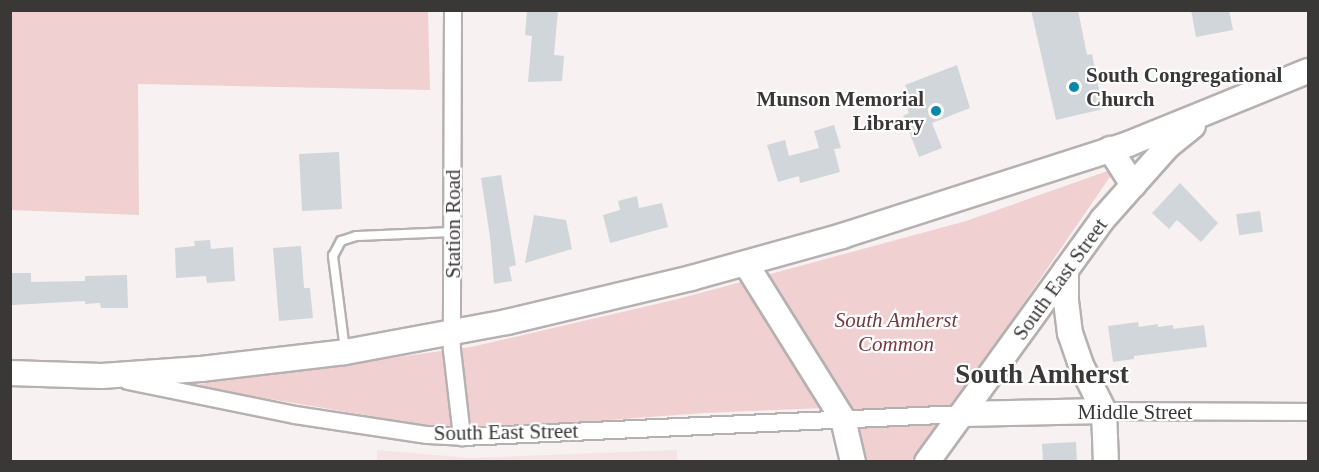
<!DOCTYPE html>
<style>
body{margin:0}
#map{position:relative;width:1319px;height:472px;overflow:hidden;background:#f8f1f1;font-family:"Times New Roman",serif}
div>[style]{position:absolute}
.built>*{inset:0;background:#f4e4e5}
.green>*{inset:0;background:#f1d0d2}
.building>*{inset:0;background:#d0d6d9;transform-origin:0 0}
.roads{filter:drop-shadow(2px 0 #b7b0b0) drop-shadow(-2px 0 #b7b0b0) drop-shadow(0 2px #b7b0b0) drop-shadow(0 -2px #b7b0b0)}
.lane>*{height:8px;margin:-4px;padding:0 4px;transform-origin:4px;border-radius:4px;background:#fff}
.street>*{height:16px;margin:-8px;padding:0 8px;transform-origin:8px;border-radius:8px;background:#fff}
.secondary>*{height:24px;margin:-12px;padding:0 12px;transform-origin:12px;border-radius:12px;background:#fff}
.dots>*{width:16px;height:16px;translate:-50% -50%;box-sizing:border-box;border:3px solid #fff;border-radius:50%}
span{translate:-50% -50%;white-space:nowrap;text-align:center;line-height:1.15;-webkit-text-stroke:4.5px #fff;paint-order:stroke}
.poi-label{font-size:21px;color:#3a3737;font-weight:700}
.left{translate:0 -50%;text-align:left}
.right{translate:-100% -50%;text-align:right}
.street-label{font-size:21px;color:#3a3737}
.park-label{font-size:21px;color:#743940;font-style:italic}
.district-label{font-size:27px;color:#3a3737;font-weight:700}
.frame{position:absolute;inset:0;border:12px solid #3a3737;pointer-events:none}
</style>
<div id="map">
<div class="built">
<div style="clip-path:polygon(377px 450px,470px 458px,677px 450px,677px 461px,377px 462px)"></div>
</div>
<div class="green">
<div style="clip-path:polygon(11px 10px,428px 11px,430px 90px,138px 84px,139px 215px,11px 210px)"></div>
<div style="clip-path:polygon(1116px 168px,955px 403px,911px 461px,859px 461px,858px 437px,850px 407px,704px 413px,459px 431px,205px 388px,199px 384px,471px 347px,678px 299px,966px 221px)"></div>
</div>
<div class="building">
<div style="clip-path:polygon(527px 10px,558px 10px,554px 55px,564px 56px,562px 81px,528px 82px,532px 36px,525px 35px)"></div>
<div style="clip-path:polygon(1031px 10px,1078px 10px,1087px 55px,1092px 54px,1103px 109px,1056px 120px)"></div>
<div style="clip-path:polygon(1191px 10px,1229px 10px,1233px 30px,1196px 37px)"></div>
<div style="clip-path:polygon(957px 65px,970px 108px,932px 123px,942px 148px,919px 157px,903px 116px,909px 113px,901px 92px,907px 89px,905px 85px)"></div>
<div style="clip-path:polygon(834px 125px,841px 148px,834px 149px,840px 172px,800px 183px,799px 176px,778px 182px,767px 145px,785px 140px,789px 156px,819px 148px,814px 131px)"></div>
<div style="left:339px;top:152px;width:57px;height:40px;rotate:87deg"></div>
<div style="clip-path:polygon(501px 175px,516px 265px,509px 267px,512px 281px,494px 284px,490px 237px,481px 178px)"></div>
<div style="clip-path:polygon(1180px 183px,1218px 223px,1201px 242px,1177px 220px,1169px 229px,1152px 213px)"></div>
<div style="clip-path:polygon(637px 196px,639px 208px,662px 203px,668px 227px,610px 243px,603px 215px,620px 210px,618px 201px)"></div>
<div style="left:1260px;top:211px;width:21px;height:24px;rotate:82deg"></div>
<div style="clip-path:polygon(534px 215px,566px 220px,572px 249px,525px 263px)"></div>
<div style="clip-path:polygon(210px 240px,211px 249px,233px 247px,235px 281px,207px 283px,206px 276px,176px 278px,175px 248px,195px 246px,194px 241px)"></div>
<div style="clip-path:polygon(301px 246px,304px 288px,310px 288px,313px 318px,279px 321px,273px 248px)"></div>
<div style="clip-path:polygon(10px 273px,31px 273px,31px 282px,85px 281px,85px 276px,127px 275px,128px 308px,101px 308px,100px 303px,85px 304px,85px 301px,12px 305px)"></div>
<div style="clip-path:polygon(1138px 322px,1139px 327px,1158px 324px,1158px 327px,1173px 325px,1173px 329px,1204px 325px,1207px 347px,1134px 356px,1134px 359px,1113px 362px,1108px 326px)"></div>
<div style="left:1076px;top:442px;width:20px;height:34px;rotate:87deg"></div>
</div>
<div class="roads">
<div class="lane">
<div style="left:345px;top:350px;width:95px;rotate:-97.3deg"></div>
<div style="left:333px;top:256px;width:17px;rotate:-62deg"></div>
<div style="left:341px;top:241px;width:16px;rotate:-18deg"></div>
<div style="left:356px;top:236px;width:97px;rotate:-2.4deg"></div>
</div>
<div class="street">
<div style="left:453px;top:10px;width:340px;rotate:90.2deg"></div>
<div style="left:452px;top:350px;width:88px;rotate:83.4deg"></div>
<div style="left:128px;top:381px;width:170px;rotate:11.5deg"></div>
<div style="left:295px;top:415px;width:134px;rotate:8.6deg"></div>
<div style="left:428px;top:435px;width:34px;rotate:3deg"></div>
<div style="left:462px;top:437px;width:501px;rotate:-2.63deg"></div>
<div style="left:1104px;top:411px;width:204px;rotate:0.3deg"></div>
</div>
<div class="secondary">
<div style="left:1110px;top:149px;width:43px;rotate:57.4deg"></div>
<div style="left:746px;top:264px;width:183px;rotate:58deg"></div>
<div style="left:843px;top:419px;width:44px;rotate:76.9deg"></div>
<div style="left:1066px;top:270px;width:31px;rotate:90deg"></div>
<div style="left:1066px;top:301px;width:32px;rotate:83deg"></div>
<div style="left:1070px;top:333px;width:34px;rotate:71deg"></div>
<div style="left:1081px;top:365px;width:51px;rotate:63.4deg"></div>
<div style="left:1104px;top:411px;width:51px;rotate:87.8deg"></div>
<div style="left:10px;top:373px;width:92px;rotate:1.9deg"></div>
<div style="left:102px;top:376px;width:99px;rotate:-4deg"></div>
<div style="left:201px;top:369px;width:145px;rotate:-6.7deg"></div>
<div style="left:345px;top:352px;width:165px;rotate:-10.5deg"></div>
<div style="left:507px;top:322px;width:189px;rotate:-13.4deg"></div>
<div style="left:691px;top:278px;width:157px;rotate:-15.5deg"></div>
<div style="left:842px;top:236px;width:300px;rotate:-17.8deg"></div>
<div style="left:1128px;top:144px;width:194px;rotate:-22.1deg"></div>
<div style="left:962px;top:414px;width:142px;rotate:-1.2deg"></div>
<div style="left:927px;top:462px;width:299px;rotate:-54.1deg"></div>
<div style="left:1102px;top:220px;width:99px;rotate:-48.3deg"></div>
<div style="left:1168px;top:146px;width:32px;rotate:-39deg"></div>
</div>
</div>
<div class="dots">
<div style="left:1074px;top:87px;background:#0588aa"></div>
<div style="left:936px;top:111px;background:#0588aa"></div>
</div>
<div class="poi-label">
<span class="left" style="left:1086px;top:87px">South Congregational<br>Church</span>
<span class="right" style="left:924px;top:111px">Munson Memorial<br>Library</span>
</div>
<div class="street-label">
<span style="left:453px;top:224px;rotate:-90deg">Station Road</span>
<span style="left:1060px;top:279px;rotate:-54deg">South East Street</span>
<span style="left:1135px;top:412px">Middle Street</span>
<span style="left:506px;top:432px;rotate:-1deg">South East Street</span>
</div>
<div class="park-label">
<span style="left:896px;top:332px">South Amherst<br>Common</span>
</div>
<div class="district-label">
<span style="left:1042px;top:375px">South Amherst</span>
</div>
<div class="frame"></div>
</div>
